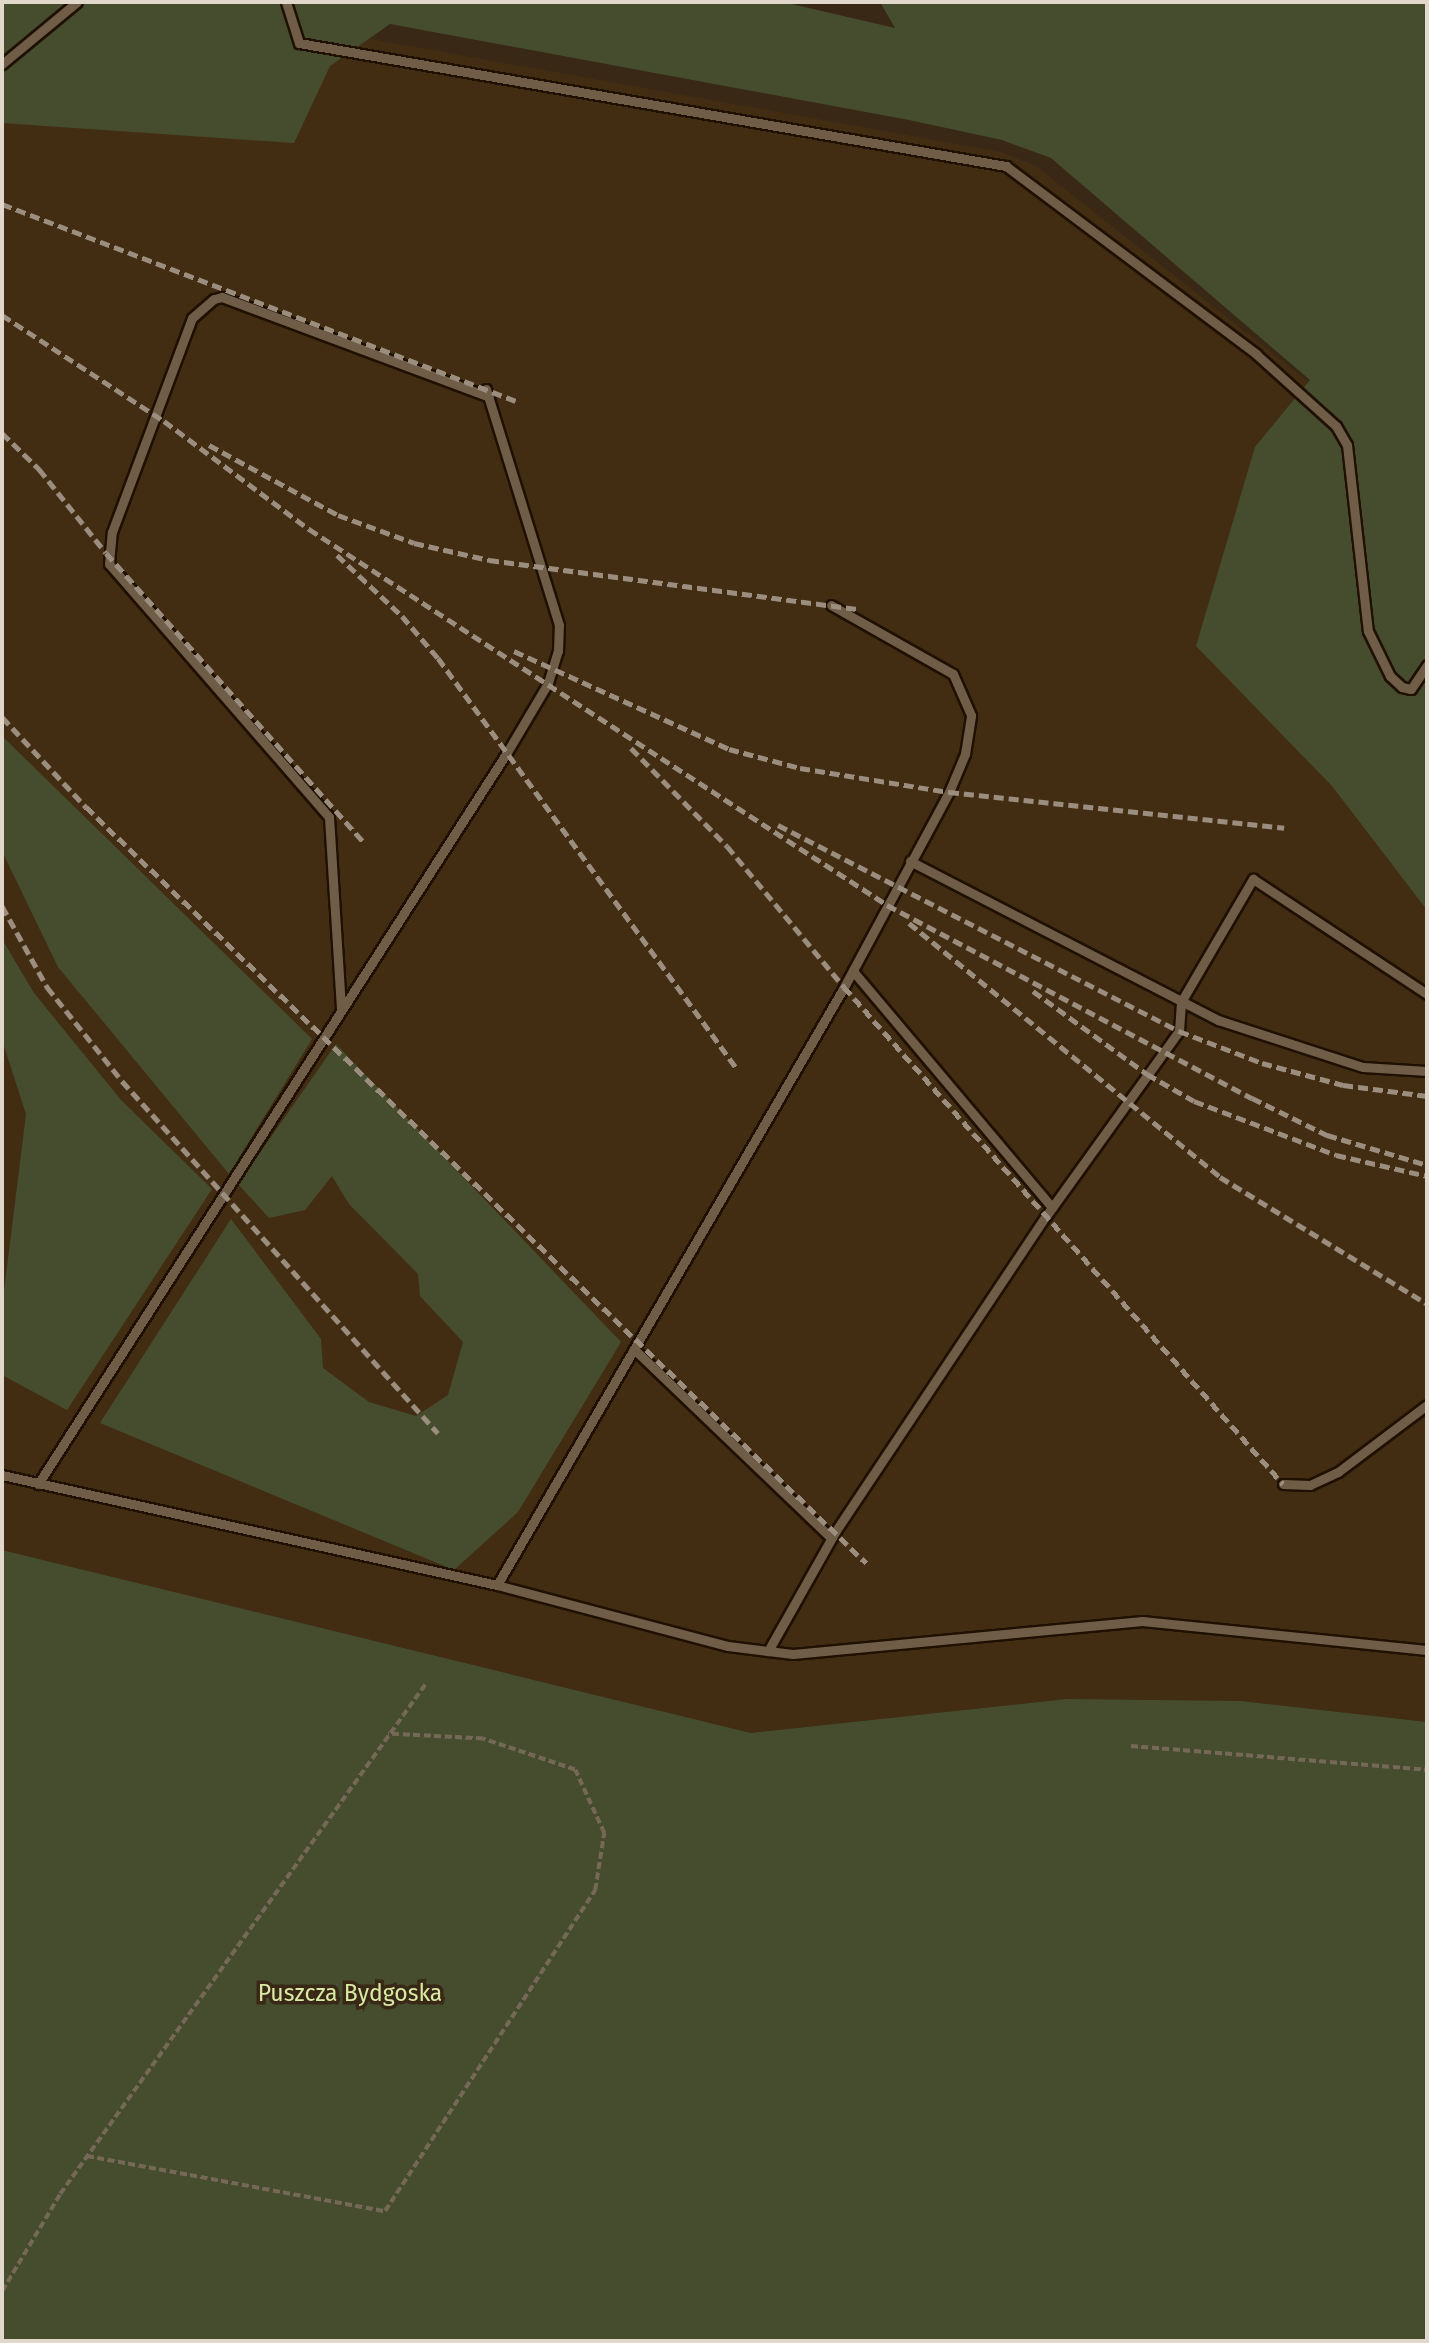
<!DOCTYPE html>
<style>
body{margin:0}
#map{position:relative;width:1429px;height:2343px;overflow:hidden;background:#382815;font-family:"Fira Sans",sans-serif}
div>[style]{position:absolute}
.built>*{inset:0;background:#422d13}
.green>*{inset:0;background:#464d2f}
.path>*{height:3.5px;margin-top:-1.75px;transform-origin:0;background:repeating-linear-gradient(90deg,#766857 0 7px,transparent 0 10.5px)}
.roads{filter:drop-shadow(2px 0 #1f1001) drop-shadow(-2px 0 #1f1001) drop-shadow(0 2px #1f1001) drop-shadow(0 -2px #1f1001)}
.service>*{height:9px;margin:-4.5px;padding:0 4.5px;transform-origin:4.5px;border-radius:4.5px;background:#6f5d48}
.rail>*{height:5px;margin-top:-2.5px;transform-origin:0;background:repeating-linear-gradient(90deg,#9b8e7f 0 10px,transparent 0 15px)}
span{translate:-50% -50%;white-space:nowrap;text-align:center;line-height:1.15;-webkit-text-stroke:7px #382815;paint-order:stroke}
.park-label{font-size:23px;color:#d9eaa4}
.frame{position:absolute;inset:0;border:4px solid #e2d7cb;pointer-events:none}
</style>
<div id="map">
<div class="built">
<div style="clip-path:polygon(310px 28px,1001px 152px,1036px 166px,1359px 422px,1427px 636px,1427px 1722px,1241px 1701px,1067px 1699px,751px 1733px,2px 1550px,2px 46px)"></div>
</div>
<div class="green">
<div style="clip-path:polygon(2px 2px,783px 2px,895px 28px,880px 2px,1427px 2px,1427px 910px,1332px 786px,1196px 646px,1255px 447px,1310px 380px,1051px 158px,1002px 140px,909px 120px,390px 24px,330px 66px,294px 143px,2px 123px)"></div>
<div style="clip-path:polygon(2px 736px,312px 1039px,229px 1174px,58px 967px,2px 851px)"></div>
<div style="clip-path:polygon(2px 939px,34px 993px,121px 1100px,212px 1189px,67px 1410px,2px 1375px,2px 1307px,26px 1114px,2px 1040px)"></div>
<div style="clip-path:polygon(336px 1044px,621px 1342px,518px 1512px,454px 1570px,100px 1423px,231px 1219px,321px 1339px,323px 1368px,369px 1402px,416px 1416px,448px 1395px,463px 1342px,420px 1296px,418px 1274px,349px 1204px,332px 1176px,305px 1210px,269px 1218px,238px 1184px)"></div>
<div style="clip-path:polygon(2px 1550px,751px 1733px,1067px 1699px,1241px 1701px,1427px 1722px,1427px 2341px,2px 2341px)"></div>
</div>
<div class="path">
<div style="left:1131px;top:1746px;width:297px;rotate:4.6deg"></div>
<div style="left:87px;top:2156px;width:303px;rotate:10.5deg"></div>
<div style="left:385px;top:2211px;width:384px;rotate:-56.8deg"></div>
<div style="left:595px;top:1890px;width:58px;rotate:-81deg"></div>
<div style="left:604px;top:1833px;width:69px;rotate:-114.7deg"></div>
<div style="left:575px;top:1770px;width:97px;rotate:-161.4deg"></div>
<div style="left:483px;top:1739px;width:95px;rotate:-177deg"></div>
<div style="left:2px;top:2291px;width:113px;rotate:-59.1deg"></div>
<div style="left:60px;top:2194px;width:630px;rotate:-54.37deg"></div>
</div>
<div class="roads">
<div class="service">
<div style="left:286px;top:2px;width:43px;rotate:72.4deg"></div>
<div style="left:299px;top:43px;width:718px;rotate:9.87deg"></div>
<div style="left:1006px;top:166px;width:313px;rotate:36.9deg"></div>
<div style="left:1256px;top:354px;width:108px;rotate:42deg"></div>
<div style="left:1336px;top:426px;width:22px;rotate:60deg"></div>
<div style="left:1347px;top:445px;width:187px;rotate:83.6deg"></div>
<div style="left:1368px;top:631px;width:50px;rotate:63.9deg"></div>
<div style="left:1390px;top:676px;width:16px;rotate:43deg"></div>
<div style="left:1402px;top:687px;width:9px;rotate:13deg"></div>
<div style="left:1411px;top:689px;width:29px;rotate:-56deg"></div>
<div style="left:2px;top:64px;width:97px;rotate:-39.6deg"></div>
<div style="left:910px;top:861px;width:347px;rotate:27.3deg"></div>
<div style="left:1218px;top:1020px;width:152px;rotate:18deg"></div>
<div style="left:1363px;top:1067px;width:64px;rotate:3.6deg"></div>
<div style="left:853px;top:971px;width:309px;rotate:49.9deg"></div>
<div style="left:341px;top:1008px;width:191px;rotate:-93.6deg"></div>
<div style="left:329px;top:817px;width:335px;rotate:-131deg"></div>
<div style="left:109px;top:564px;width:32px;rotate:-85deg"></div>
<div style="left:112px;top:532px;width:228px;rotate:-69.5deg"></div>
<div style="left:192px;top:318px;width:29px;rotate:-41deg"></div>
<div style="left:214px;top:299px;width:8px;rotate:-14deg"></div>
<div style="left:222px;top:297px;width:285px;rotate:20.5deg"></div>
<div style="left:634px;top:1349px;width:273px;rotate:43.8deg"></div>
<div style="left:2px;top:1475px;width:507px;rotate:12.53deg"></div>
<div style="left:497px;top:1585px;width:239px;rotate:14.8deg"></div>
<div style="left:728px;top:1646px;width:40px;rotate:7.1deg"></div>
<div style="left:768px;top:1651px;width:25px;rotate:7deg"></div>
<div style="left:793px;top:1654px;width:351px;rotate:-5.4deg"></div>
<div style="left:1142px;top:1621px;width:286px;rotate:5.8deg"></div>
<div style="left:38px;top:1484px;width:867px;rotate:-57.34deg"></div>
<div style="left:506px;top:754px;width:82px;rotate:-59.4deg"></div>
<div style="left:548px;top:683px;width:34px;rotate:-73deg"></div>
<div style="left:558px;top:651px;width:26px;rotate:-88deg"></div>
<div style="left:559px;top:625px;width:247px;rotate:-107.2deg"></div>
<div style="left:1283px;top:1484px;width:27px;rotate:2deg"></div>
<div style="left:1310px;top:1485px;width:31px;rotate:-25deg"></div>
<div style="left:1338px;top:1472px;width:111px;rotate:-37deg"></div>
<div style="left:497px;top:1585px;width:691px;rotate:-59.87deg"></div>
<div style="left:844px;top:987px;width:221px;rotate:-61.7deg"></div>
<div style="left:949px;top:792px;width:41px;rotate:-67.2deg"></div>
<div style="left:965px;top:754px;width:39px;rotate:-81deg"></div>
<div style="left:971px;top:715px;width:45px;rotate:-113.7deg"></div>
<div style="left:953px;top:674px;width:140px;rotate:-150.5deg"></div>
<div style="left:768px;top:1651px;width:137px;rotate:-60.6deg"></div>
<div style="left:835px;top:1532px;width:380px;rotate:-56.3deg"></div>
<div style="left:1046px;top:1216px;width:228px;rotate:-54.3deg"></div>
<div style="left:1179px;top:1031px;width:29px;rotate:-86deg"></div>
<div style="left:1181px;top:1002px;width:143px;rotate:-59.7deg"></div>
<div style="left:1253px;top:879px;width:209px;rotate:33.5deg"></div>
</div>
</div>
<div class="rail">
<div style="left:2px;top:204px;width:550px;rotate:20.97deg"></div>
<div style="left:2px;top:315px;width:194px;rotate:33.2deg"></div>
<div style="left:164px;top:421px;width:181px;rotate:36.7deg"></div>
<div style="left:309px;top:529px;width:690px;rotate:33.04deg"></div>
<div style="left:887px;top:905px;width:413px;rotate:27.9deg"></div>
<div style="left:1252px;top:1098px;width:84px;rotate:26.3deg"></div>
<div style="left:1327px;top:1135px;width:104px;rotate:16.7deg"></div>
<div style="left:2px;top:433px;width:52px;rotate:44.2deg"></div>
<div style="left:39px;top:469px;width:107px;rotate:51.4deg"></div>
<div style="left:106px;top:553px;width:390px;rotate:48.3deg"></div>
<div style="left:209px;top:445px;width:147px;rotate:28.5deg"></div>
<div style="left:338px;top:515px;width:81px;rotate:20.2deg"></div>
<div style="left:414px;top:543px;width:77px;rotate:12.8deg"></div>
<div style="left:489px;top:560px;width:371px;rotate:7.6deg"></div>
<div style="left:337px;top:555px;width:89px;rotate:43.2deg"></div>
<div style="left:402px;top:616px;width:55px;rotate:49.4deg"></div>
<div style="left:438px;top:658px;width:508px;rotate:53.96deg"></div>
<div style="left:514px;top:651px;width:236px;rotate:24.5deg"></div>
<div style="left:729px;top:749px;width:73px;rotate:15deg"></div>
<div style="left:800px;top:768px;width:151px;rotate:9.2deg"></div>
<div style="left:949px;top:792px;width:337px;rotate:6.1deg"></div>
<div style="left:2px;top:717px;width:123px;rotate:47deg"></div>
<div style="left:86px;top:807px;width:1086px;rotate:44.1deg"></div>
<div style="left:631px;top:748px;width:137px;rotate:45.6deg"></div>
<div style="left:727px;top:846px;width:183px;rotate:50.3deg"></div>
<div style="left:844px;top:987px;width:663px;rotate:48.55deg"></div>
<div style="left:778px;top:825px;width:451px;rotate:27.2deg"></div>
<div style="left:1179px;top:1031px;width:89px;rotate:21.1deg"></div>
<div style="left:1262px;top:1063px;width:84px;rotate:15.2deg"></div>
<div style="left:1343px;top:1085px;width:85px;rotate:7.5deg"></div>
<div style="left:2px;top:906px;width:93px;rotate:60.9deg"></div>
<div style="left:47px;top:987px;width:120px;rotate:51.4deg"></div>
<div style="left:122px;top:1081px;width:473px;rotate:48.1deg"></div>
<div style="left:909px;top:923px;width:402px;rotate:39.2deg"></div>
<div style="left:1220px;top:1177px;width:243px;rotate:31.5deg"></div>
<div style="left:1033px;top:991px;width:141px;rotate:36.1deg"></div>
<div style="left:1147px;top:1074px;width:54px;rotate:29.9deg"></div>
<div style="left:1194px;top:1101px;width:152px;rotate:20.8deg"></div>
<div style="left:1336px;top:1155px;width:93px;rotate:13deg"></div>
</div>
<div class="park-label">
<span style="left:350px;top:1993px">Puszcza Bydgoska</span>
</div>
<div class="frame"></div>
</div>
